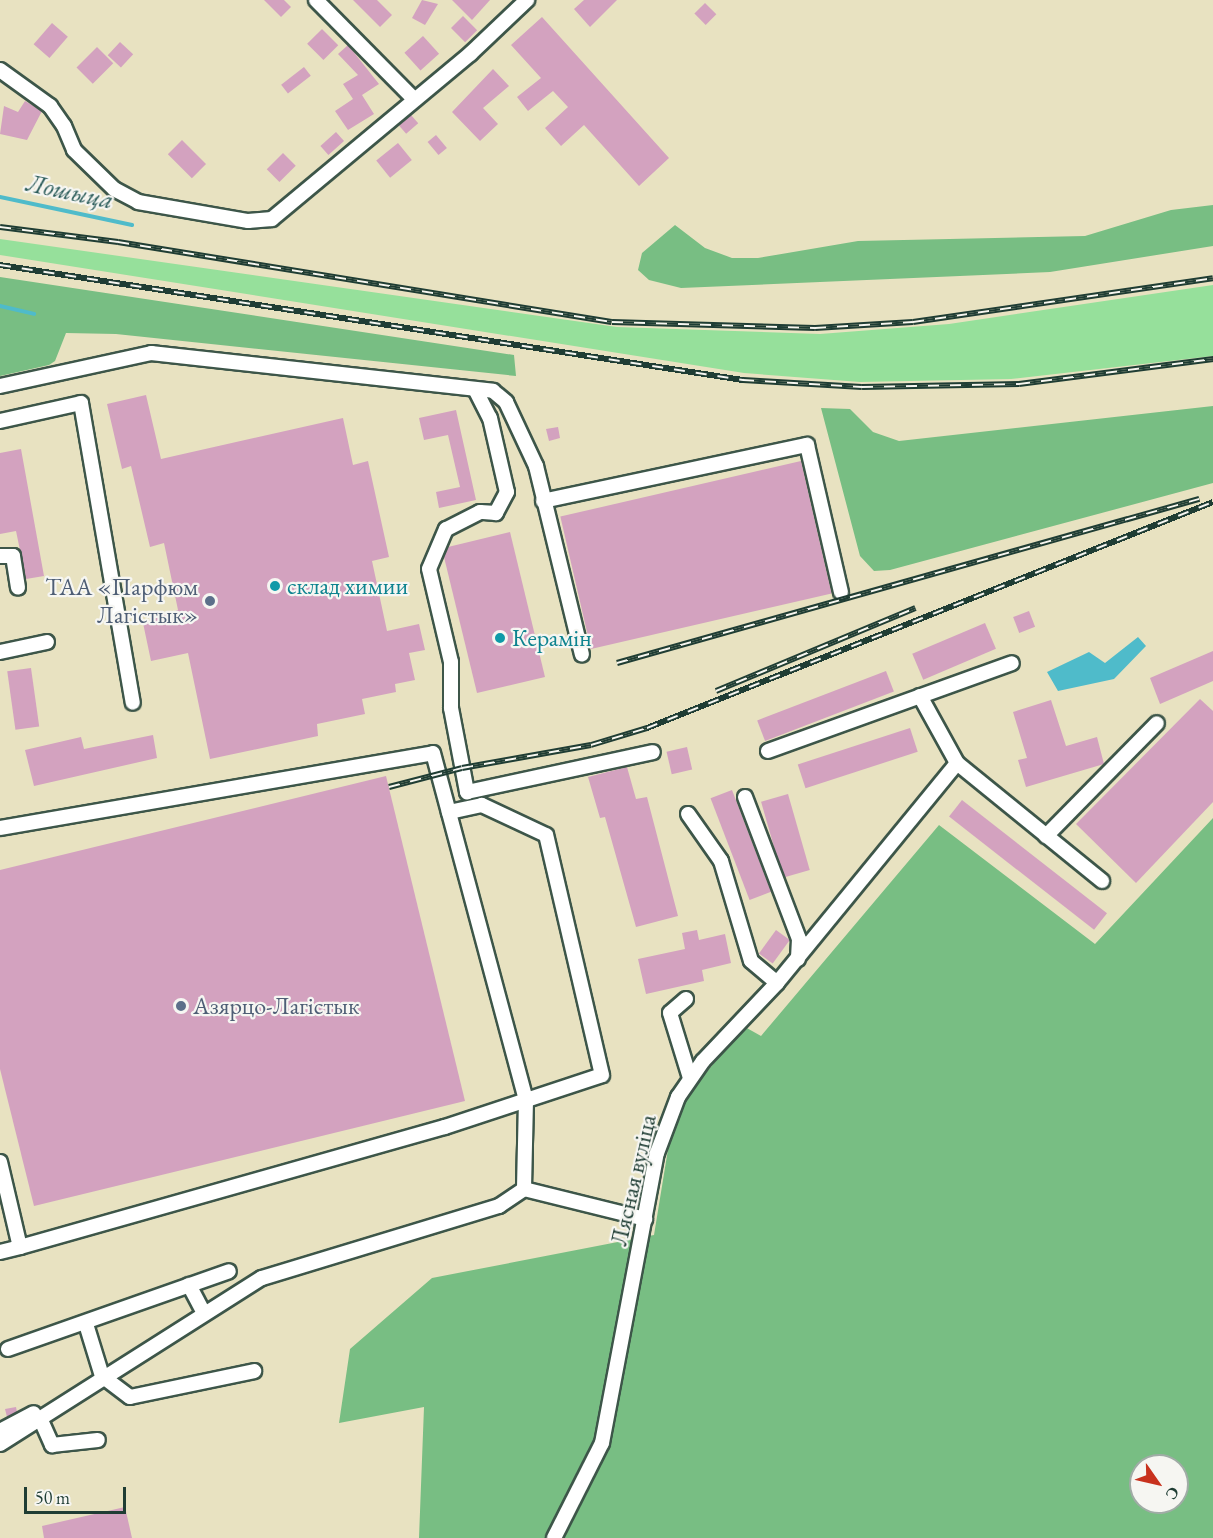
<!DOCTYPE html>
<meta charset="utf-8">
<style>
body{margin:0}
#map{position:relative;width:1213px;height:1538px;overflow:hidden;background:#e8e2c1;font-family:"EB Garamond",serif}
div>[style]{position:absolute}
.green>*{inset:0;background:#96e09b}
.forest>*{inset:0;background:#78be83}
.water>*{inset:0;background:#4fbbca}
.stream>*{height:4px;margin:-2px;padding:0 2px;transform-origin:2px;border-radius:2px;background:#4fbbca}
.building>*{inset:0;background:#d3a2bf;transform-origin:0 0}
.roads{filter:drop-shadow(2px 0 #3d5649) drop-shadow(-2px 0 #3d5649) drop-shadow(0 2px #3d5649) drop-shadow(0 -2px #3d5649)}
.minor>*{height:14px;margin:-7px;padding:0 7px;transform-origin:7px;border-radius:7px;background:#fff}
.rail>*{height:6px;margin-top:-3px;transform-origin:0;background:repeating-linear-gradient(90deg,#f6f6f2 0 11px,#1f3d34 0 22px);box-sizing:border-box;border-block:2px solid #1f3d34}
.dots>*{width:16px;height:16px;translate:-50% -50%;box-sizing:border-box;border:3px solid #f6f6f2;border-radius:50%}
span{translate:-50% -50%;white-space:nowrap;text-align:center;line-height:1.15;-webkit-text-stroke:4.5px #f6f6f2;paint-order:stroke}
.culture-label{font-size:24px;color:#0d838f}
.left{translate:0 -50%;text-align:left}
.service-label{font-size:24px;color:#4e5e75}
.right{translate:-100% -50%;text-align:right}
.street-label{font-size:24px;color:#1f3d34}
.water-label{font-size:26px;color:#2b5c5a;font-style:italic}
.north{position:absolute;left:1129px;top:1454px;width:60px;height:60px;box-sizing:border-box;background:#f6f6f2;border:2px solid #a0aca6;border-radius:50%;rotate:124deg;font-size:16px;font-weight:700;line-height:24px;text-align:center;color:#1f3d34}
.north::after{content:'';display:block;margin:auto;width:21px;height:27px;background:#c8321e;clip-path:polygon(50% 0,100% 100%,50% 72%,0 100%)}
.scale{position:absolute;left:24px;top:1487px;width:102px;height:27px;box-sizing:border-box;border:3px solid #1f3d34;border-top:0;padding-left:8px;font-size:18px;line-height:21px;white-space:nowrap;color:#1f3d34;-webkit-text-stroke:4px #f6f6f2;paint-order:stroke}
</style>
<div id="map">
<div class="green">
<div style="clip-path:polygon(0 239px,617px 327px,820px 334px,949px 324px,1213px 285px,1213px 356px,1011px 379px,860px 382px,744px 373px,0 255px)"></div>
</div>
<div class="forest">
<div style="clip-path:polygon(1213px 205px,1213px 246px,1050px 272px,681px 288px,649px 280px,638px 270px,642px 253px,675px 225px,705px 248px,732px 258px,758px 258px,858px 241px,1085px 236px,1171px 210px)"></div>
<div style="clip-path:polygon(0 277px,514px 355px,516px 376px,116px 334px,66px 333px,55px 361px,49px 365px,0 376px)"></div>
<div style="clip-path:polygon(1213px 406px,1213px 483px,890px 570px,874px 571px,860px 556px,821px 408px,850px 409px,873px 432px,899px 441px)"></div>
<div style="clip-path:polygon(evenodd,1213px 818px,1213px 1538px,419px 1538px,424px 1407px,339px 1423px,350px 1349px,432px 1278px,654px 1235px,671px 1131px,685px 1097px,745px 1027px,761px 1036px,939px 825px,1095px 944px,1213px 818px,1141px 1466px,1177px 1466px,1177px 1502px,1141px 1502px,1141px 1466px)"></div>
</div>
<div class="water">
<div style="clip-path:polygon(1138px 637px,1146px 646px,1114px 679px,1058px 691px,1047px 672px,1089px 652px,1105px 663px)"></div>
</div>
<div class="stream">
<div style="left:0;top:197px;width:135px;rotate:12deg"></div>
<div style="left:0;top:306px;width:35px;rotate:13deg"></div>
</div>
<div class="building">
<div style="clip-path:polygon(264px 0,284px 0,291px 7px,281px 17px)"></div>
<div style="clip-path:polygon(353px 0,377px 0,392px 15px,380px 27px)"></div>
<div style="clip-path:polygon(422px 0,438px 4px,425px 25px,412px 18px)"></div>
<div style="clip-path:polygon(452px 0,490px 0,472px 20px)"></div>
<div style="clip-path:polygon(584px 0,617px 0,590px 27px,574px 9px)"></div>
<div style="left:705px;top:3px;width:16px;height:15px;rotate:45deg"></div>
<div style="left:463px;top:16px;width:20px;height:17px;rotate:45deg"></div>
<div style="clip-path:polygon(542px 17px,669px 158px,639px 186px,584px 125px,561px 146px,545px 128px,568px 107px,553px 91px,528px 111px,517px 97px,541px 78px,511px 45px)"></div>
<div style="left:52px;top:23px;width:21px;height:28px;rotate:41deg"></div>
<div style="left:322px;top:29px;width:23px;height:21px;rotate:45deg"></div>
<div style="left:423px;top:36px;width:24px;height:25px;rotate:48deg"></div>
<div style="left:120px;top:42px;width:18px;height:18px;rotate:43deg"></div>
<div style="clip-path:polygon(348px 45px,379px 84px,362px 95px,374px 114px,348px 130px,335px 111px,353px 99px,343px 84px,358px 75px,338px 54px)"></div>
<div style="left:97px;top:47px;width:23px;height:29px;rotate:45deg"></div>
<div style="left:304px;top:67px;width:11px;height:29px;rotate:52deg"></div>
<div style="clip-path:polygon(493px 69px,509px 86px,483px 108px,498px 124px,480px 141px,452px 112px)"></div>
<div style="clip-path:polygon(25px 101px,42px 111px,27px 140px,0 134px,4px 106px,18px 112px)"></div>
<div style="left:411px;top:115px;width:11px;height:16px;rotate:49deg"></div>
<div style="left:336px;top:132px;width:12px;height:21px;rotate:48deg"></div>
<div style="left:436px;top:135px;width:17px;height:11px;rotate:50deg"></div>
<div style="left:182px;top:140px;width:34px;height:20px;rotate:45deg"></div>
<div style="left:398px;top:143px;width:22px;height:28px;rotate:51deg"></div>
<div style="left:283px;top:153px;width:18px;height:23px;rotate:45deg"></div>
<div style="clip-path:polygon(146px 395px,161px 459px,343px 418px,353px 465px,368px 461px,389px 557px,372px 561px,387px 631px,419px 624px,425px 650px,409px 653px,415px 680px,395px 684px,396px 692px,362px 699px,365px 714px,317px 724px,318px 736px,210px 759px,188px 653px,151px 661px,143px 623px,178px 610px,164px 543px,150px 547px,131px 466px,122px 469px,107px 404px)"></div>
<div style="clip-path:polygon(456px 410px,476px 500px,439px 508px,436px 492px,460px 487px,448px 435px,424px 440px,419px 418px)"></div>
<div style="clip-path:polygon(558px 427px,560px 438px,549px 441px,546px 429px)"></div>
<div style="clip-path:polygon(21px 449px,44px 576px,26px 579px,16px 531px,0 534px,0 453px)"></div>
<div style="left:801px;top:461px;width:136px;height:247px;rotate:77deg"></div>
<div style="clip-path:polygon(510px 532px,545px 677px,477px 693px,444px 557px,448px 547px)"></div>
<div style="left:1029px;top:611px;width:17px;height:17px;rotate:69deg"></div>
<div style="left:985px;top:623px;width:28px;height:79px;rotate:67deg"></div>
<div style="clip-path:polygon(1213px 651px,1213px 681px,1160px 704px,1150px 678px)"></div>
<div style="left:31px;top:668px;width:59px;height:24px;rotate:82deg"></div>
<div style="left:886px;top:671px;width:22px;height:138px;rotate:69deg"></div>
<div style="clip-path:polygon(1200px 699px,1213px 711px,1213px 802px,1136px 883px,1076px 824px)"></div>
<div style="clip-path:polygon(1051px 700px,1066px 746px,1097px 737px,1104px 764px,1026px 787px,1018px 760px,1027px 758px,1013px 712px)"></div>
<div style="left:910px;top:728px;width:25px;height:118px;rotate:72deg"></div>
<div style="clip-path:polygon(153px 735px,157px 758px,34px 786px,25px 750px,81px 737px,84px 749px)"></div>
<div style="left:687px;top:747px;width:23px;height:21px;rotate:77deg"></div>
<div style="clip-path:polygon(627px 767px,636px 799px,647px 797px,678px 916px,636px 927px,605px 817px,600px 818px,588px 777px)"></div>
<div style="clip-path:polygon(386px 776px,465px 1101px,34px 1206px,0 1069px,0 870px)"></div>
<div style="left:732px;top:790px;width:109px;height:23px;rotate:69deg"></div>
<div style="left:788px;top:794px;width:79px;height:28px;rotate:74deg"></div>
<div style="left:962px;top:800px;width:184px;height:21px;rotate:38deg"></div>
<div style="clip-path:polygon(697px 930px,699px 940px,725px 934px,731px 963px,702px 970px,704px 981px,646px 994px,638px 959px,685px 949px,682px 933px)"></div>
<div style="left:776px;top:930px;width:17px;height:29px;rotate:36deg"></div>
<div style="clip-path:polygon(16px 1407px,17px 1412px,7px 1417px,5px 1409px)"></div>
<div style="clip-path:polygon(125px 1507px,132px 1538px,44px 1538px,42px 1526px)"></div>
</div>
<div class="roads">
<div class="minor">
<div style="left:316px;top:0;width:138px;rotate:45.3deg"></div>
<div style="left:0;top:70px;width:62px;rotate:35.8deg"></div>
<div style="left:50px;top:106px;width:24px;rotate:55deg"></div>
<div style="left:64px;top:126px;width:26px;rotate:67deg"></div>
<div style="left:74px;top:150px;width:56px;rotate:44.3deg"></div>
<div style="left:114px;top:189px;width:27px;rotate:28deg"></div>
<div style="left:138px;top:202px;width:112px;rotate:9.8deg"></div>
<div style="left:248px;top:221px;width:24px;rotate:-5deg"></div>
<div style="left:272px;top:219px;width:258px;rotate:-39.8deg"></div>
<div style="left:470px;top:54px;width:79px;rotate:-43.5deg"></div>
<div style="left:0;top:386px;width:155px;rotate:-12.3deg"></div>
<div style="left:151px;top:353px;width:344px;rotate:6.3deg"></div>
<div style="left:493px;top:391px;width:17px;rotate:40deg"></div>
<div style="left:506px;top:402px;width:71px;rotate:64.9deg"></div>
<div style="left:536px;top:466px;width:194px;rotate:76.3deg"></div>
<div style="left:476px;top:391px;width:30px;rotate:63deg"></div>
<div style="left:490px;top:418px;width:76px;rotate:77.1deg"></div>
<div style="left:507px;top:492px;width:24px;rotate:118deg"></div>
<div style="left:496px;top:513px;width:16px;rotate:-176deg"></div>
<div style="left:480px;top:512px;width:38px;rotate:153deg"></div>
<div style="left:446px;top:529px;width:43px;rotate:113deg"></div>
<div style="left:429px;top:569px;width:96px;rotate:76.7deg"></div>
<div style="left:451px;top:662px;width:46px;rotate:90deg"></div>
<div style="left:451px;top:708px;width:86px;rotate:79.2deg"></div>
<div style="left:467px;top:792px;width:190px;rotate:-12.1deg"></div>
<div style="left:0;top:421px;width:83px;rotate:-12.5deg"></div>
<div style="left:81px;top:403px;width:304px;rotate:80.2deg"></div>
<div style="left:543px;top:501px;width:270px;rotate:-12deg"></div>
<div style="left:807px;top:445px;width:151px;rotate:77deg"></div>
<div style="left:0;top:556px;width:13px"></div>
<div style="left:13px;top:556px;width:32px;rotate:81deg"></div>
<div style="left:0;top:652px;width:48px;rotate:-12deg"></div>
<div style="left:920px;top:696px;width:77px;rotate:61.1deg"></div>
<div style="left:768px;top:751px;width:259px;rotate:-19.8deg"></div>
<div style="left:745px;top:797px;width:152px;rotate:69.2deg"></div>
<div style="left:799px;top:939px;width:20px;rotate:93deg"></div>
<div style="left:688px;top:814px;width:57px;rotate:54.9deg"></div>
<div style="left:721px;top:861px;width:104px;rotate:73.3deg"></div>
<div style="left:751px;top:961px;width:34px;rotate:40deg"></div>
<div style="left:0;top:828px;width:439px;rotate:-9.8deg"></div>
<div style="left:433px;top:753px;width:359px;rotate:75deg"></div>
<div style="left:526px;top:1100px;width:89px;rotate:91.3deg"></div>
<div style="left:1046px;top:836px;width:158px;rotate:-45.5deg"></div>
<div style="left:686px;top:999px;width:21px;rotate:139deg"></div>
<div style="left:670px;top:1013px;width:68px;rotate:72.9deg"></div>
<div style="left:0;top:1162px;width:87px;rotate:76.8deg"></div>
<div style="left:20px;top:1247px;width:442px;rotate:-15.8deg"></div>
<div style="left:445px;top:1127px;width:165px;rotate:-18.3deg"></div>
<div style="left:602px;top:1075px;width:246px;rotate:-103.1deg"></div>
<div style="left:546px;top:835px;width:71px;rotate:-154.9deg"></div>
<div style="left:482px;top:805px;width:34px;rotate:168deg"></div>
<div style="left:0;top:1252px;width:21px;rotate:-14deg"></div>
<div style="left:189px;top:1285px;width:32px;rotate:62deg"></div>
<div style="left:86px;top:1324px;width:54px;rotate:72.9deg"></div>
<div style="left:102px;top:1376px;width:35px;rotate:37deg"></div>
<div style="left:130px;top:1397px;width:127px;rotate:-11.8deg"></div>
<div style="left:8px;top:1349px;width:234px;rotate:-19.4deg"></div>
<div style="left:40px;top:1418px;width:30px;rotate:66deg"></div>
<div style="left:52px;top:1445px;width:46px;rotate:-6.2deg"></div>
<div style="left:0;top:1431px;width:38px;rotate:-28deg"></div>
<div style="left:0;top:1444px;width:310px;rotate:-32.4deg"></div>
<div style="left:262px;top:1278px;width:248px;rotate:-16.9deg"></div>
<div style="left:499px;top:1206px;width:30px;rotate:-34deg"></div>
<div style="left:524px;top:1189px;width:125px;rotate:13.9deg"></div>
<div style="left:554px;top:1538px;width:106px;rotate:-63.2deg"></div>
<div style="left:602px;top:1443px;width:295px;rotate:-79.3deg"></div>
<div style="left:657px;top:1153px;width:60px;rotate:-69.4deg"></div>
<div style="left:678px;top:1097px;width:44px;rotate:-55.2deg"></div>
<div style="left:703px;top:1061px;width:108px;rotate:-46.5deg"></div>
<div style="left:777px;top:983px;width:284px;rotate:-50.7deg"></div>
<div style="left:957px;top:763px;width:187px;rotate:39.1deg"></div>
</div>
</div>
<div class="rail">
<div style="left:0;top:227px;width:119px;rotate:7.2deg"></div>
<div style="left:118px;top:242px;width:500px;rotate:9.2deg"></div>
<div style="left:612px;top:322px;width:203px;rotate:1.7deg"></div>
<div style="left:815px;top:328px;width:98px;rotate:-3.5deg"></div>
<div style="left:913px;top:322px;width:303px;rotate:-8.3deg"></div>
<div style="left:0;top:265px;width:752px;rotate:8.8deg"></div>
<div style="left:743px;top:380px;width:119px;rotate:3.4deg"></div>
<div style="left:862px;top:387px;width:157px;rotate:-1.1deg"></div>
<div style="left:1019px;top:384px;width:196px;rotate:-7.3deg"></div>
<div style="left:617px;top:663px;width:605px;rotate:-15.74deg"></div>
<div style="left:716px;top:691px;width:216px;rotate:-22.6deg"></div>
<div style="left:389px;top:787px;width:75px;rotate:-14.6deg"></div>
<div style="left:462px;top:768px;width:131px;rotate:-10.1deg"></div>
<div style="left:591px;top:745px;width:59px;rotate:-16.9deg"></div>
<div style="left:647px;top:728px;width:609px;rotate:-21.77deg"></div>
</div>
<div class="dots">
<div style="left:275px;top:586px;background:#0f9aa8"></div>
<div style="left:210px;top:601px;background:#5c6f8a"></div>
<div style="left:500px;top:638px;background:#0f9aa8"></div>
<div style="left:181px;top:1006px;background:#5c6f8a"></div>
</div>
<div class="culture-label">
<span class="left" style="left:287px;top:586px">склад химии</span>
<span class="left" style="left:512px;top:638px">Керамін</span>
</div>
<div class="service-label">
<span class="right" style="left:198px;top:601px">ТАА «Парфюм<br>Лагістык»</span>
<span class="left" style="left:193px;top:1006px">Азярцо-Лагістык</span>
</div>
<div class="street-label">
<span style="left:633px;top:1180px;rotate:-77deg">Лясная вуліца</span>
</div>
<div class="water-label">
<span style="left:70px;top:192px;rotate:12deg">Лошыца</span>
</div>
<div class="north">С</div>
<div class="scale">50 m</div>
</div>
